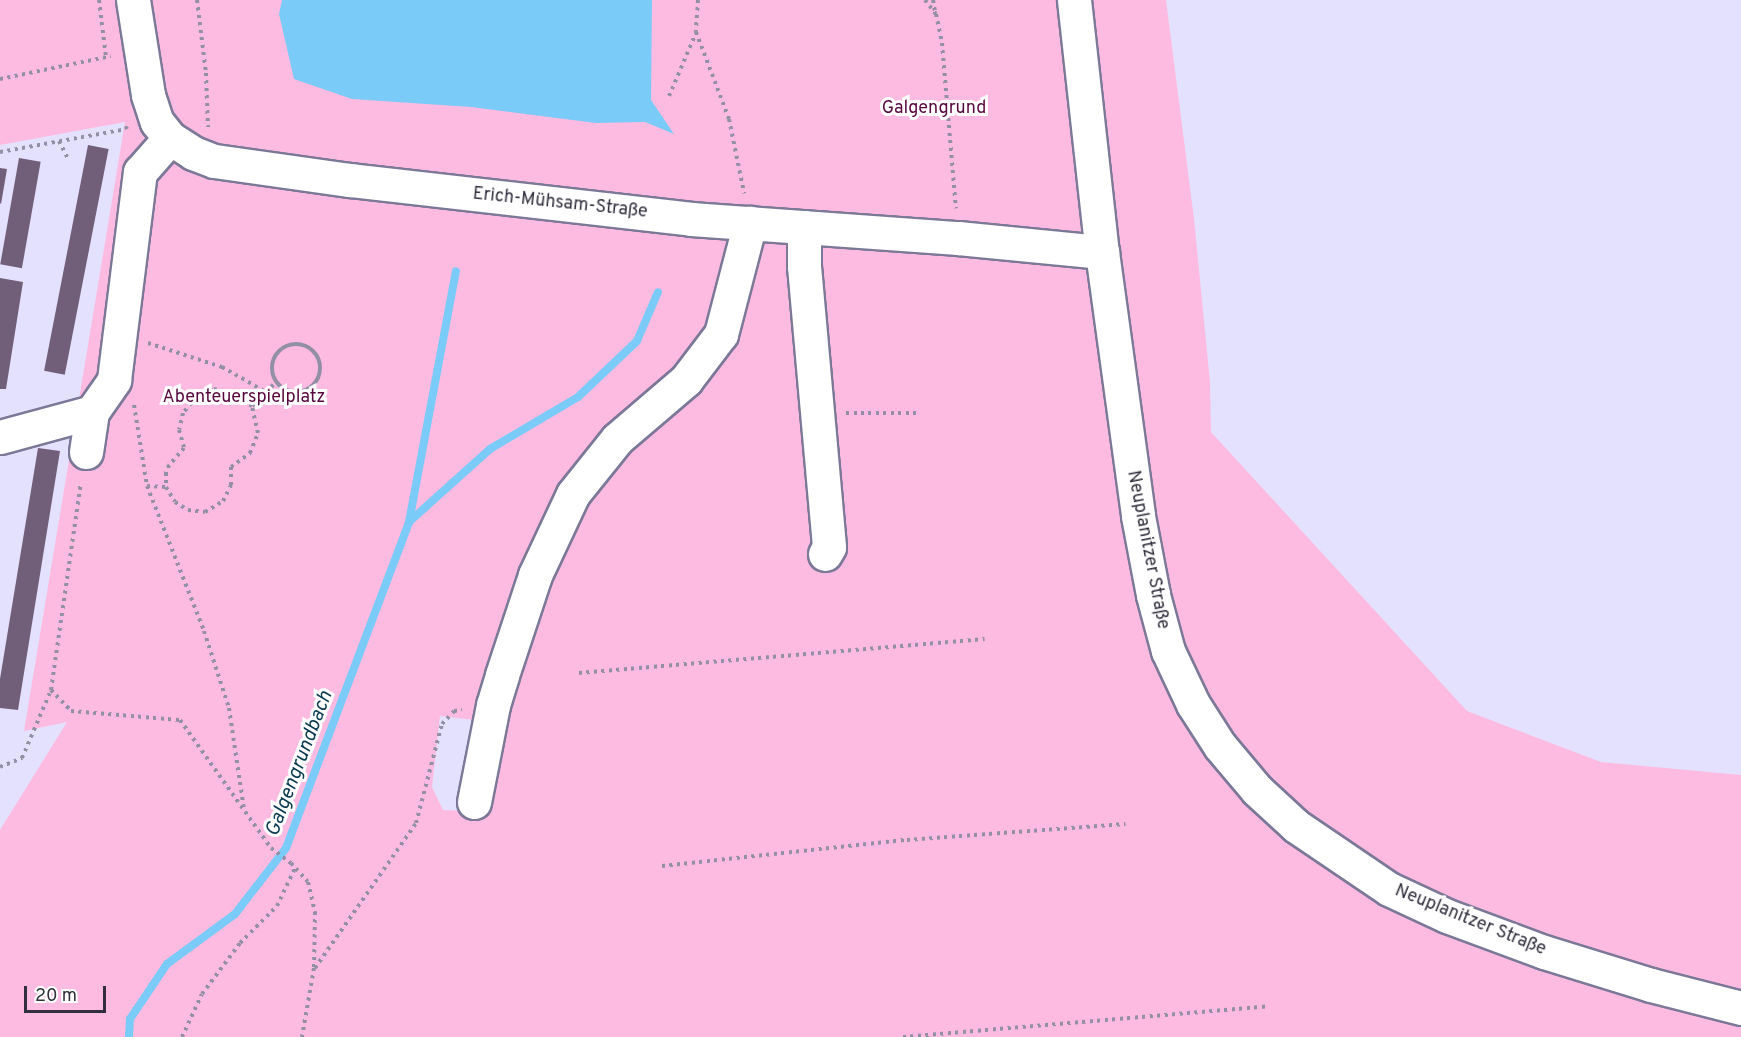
<!DOCTYPE html>
<meta charset="utf-8">
<style>
body{margin:0}
#map{position:relative;width:1741px;height:1037px;overflow:hidden;background:#e4e1fe;font-family:Overpass,sans-serif}
div>[style]{position:absolute}
.green>*{inset:0;background:#febbe1}
.water>*{inset:0;background:#7acbf7}
.stream>*{height:8px;margin:-4px;padding:0 4px;transform-origin:4px;border-radius:4px;background:#7acbf7}
.building>*{inset:0;background:#715e79;transform-origin:0 0}
.path>*{height:4px;margin-top:-2px;transform-origin:0;background:repeating-linear-gradient(90deg,#9390a6 0 3px,transparent 0 7.5px)}
.path>.ring{margin:-2px;padding:0;box-sizing:content-box;background:none;border:4px solid #9390a6;border-radius:50%}
.roads{filter:drop-shadow(2px 0 #7b7898) drop-shadow(-2px 0 #7b7898) drop-shadow(0 2px #7b7898) drop-shadow(0 -2px #7b7898)}
.minor>*{height:33px;margin:-16.5px;padding:0 16.5px;transform-origin:16.5px;border-radius:16.5px;background:#fff}
.major>*{height:33px;margin:-16.5px;padding:0 16.5px;transform-origin:16.5px;border-radius:16.5px;background:#fff}
span{translate:-50% -50%;white-space:nowrap;text-align:center;line-height:1.15;-webkit-text-stroke:6px #fff;paint-order:stroke}
.park-label{font-size:18px;color:#58073f}
.street-label{font-size:18px;color:#312f3d}
.water-label{font-size:20px;color:#0a3a50;font-style:italic}
.scale{position:absolute;left:24px;top:986px;width:82px;height:27px;box-sizing:border-box;border:3px solid #312f3d;border-top:0;padding-left:8px;font-size:18px;line-height:21px;white-space:nowrap;color:#312f3d;-webkit-text-stroke:4px #fff;paint-order:stroke}
</style>
<div id="map">
<div class="green">
<i style="clip-path:polygon(evenodd,0 0,1166px 0,1194px 219px,1210px 382px,1211px 432px,1467px 711px,1601px 762px,1741px 775px,1741px 1037px,0 1037px,0 830px,67px 722px,24px 731px,125px 122px,0 145px,0 0,440px 716px,500px 723px,485px 812px,443px 810px,432px 787px,440px 716px)"></i>
</div>
<div class="water">
<i style="clip-path:polygon(282px 0,652px 0,651px 100px,674px 134px,645px 122px,596px 123px,471px 107px,352px 99px,294px 79px,279px 14px)"></i>
</div>
<div class="stream">
<i style="left:409px;top:522px;width:255px;rotate:-79.4deg"></i>
<i style="left:129px;top:1037px;width:18px;rotate:-87deg"></i>
<i style="left:130px;top:1019px;width:66px;rotate:-56.1deg"></i>
<i style="left:167px;top:964px;width:84px;rotate:-36.3deg"></i>
<i style="left:235px;top:914px;width:83px;rotate:-52.3deg"></i>
<i style="left:286px;top:848px;width:348px;rotate:-69.3deg"></i>
<i style="left:409px;top:522px;width:109px;rotate:-42deg"></i>
<i style="left:490px;top:449px;width:102px;rotate:-30.6deg"></i>
<i style="left:578px;top:397px;width:81px;rotate:-43.5deg"></i>
<i style="left:637px;top:341px;width:53px;rotate:-66.8deg"></i>
</div>
<div class="building">
<i style="left:88px;top:145px;width:21px;height:230px;rotate:11deg"></i>
<i style="left:19px;top:158px;width:22px;height:108px;rotate:10deg"></i>
<i style="clip-path:polygon(0 168px,7px 169px,1px 204px,0 203px)"></i>
<i style="clip-path:polygon(0 278px,23px 282px,6px 389px,0 389px)"></i>
<i style="clip-path:polygon(38px 448px,60px 451px,18px 710px,0 708px,0 679px)"></i>
</div>
<div class="path">
<i style="left:99px;top:0;width:57px;rotate:83deg"></i>
<i style="left:197px;top:0;width:74px;rotate:83deg"></i>
<i style="left:206px;top:73px;width:54px;rotate:87.9deg"></i>
<i style="left:698px;top:0;width:32px;rotate:94deg"></i>
<i style="left:696px;top:32px;width:93px;rotate:69.2deg"></i>
<i style="left:729px;top:119px;width:76px;rotate:78.5deg"></i>
<i style="left:925px;top:0;width:18px;rotate:52deg"></i>
<i style="left:936px;top:14px;width:30px;rotate:78deg"></i>
<i style="left:942px;top:43px;width:166px;rotate:85.2deg"></i>
<i style="left:933px;top:0;width:11px;rotate:80deg"></i>
<i style="left:0;top:79px;width:113px;rotate:-11.7deg"></i>
<i style="left:669px;top:96px;width:69px;rotate:-66.8deg"></i>
<i style="left:59px;top:141px;width:18px;rotate:63deg"></i>
<i style="left:0;top:152px;width:128px;rotate:-10.3deg"></i>
<i style="left:126px;top:129px;width:3px;rotate:-72deg"></i>
<i style="left:148px;top:343px;width:78px;rotate:18deg"></i>
<i style="left:222px;top:367px;width:51px;rotate:29.6deg"></i>
<i style="left:266px;top:392px;width:14px;rotate:-45deg"></i>
<i class="ring" style="left:272px;top:344px;width:44px;height:44px"></i>
<i style="left:134px;top:405px;width:82px;rotate:80.9deg"></i>
<i style="left:147px;top:486px;width:156px;rotate:68.5deg"></i>
<i style="left:204px;top:631px;width:81px;rotate:72deg"></i>
<i style="left:229px;top:708px;width:102px;rotate:81.6deg"></i>
<i style="left:252px;top:406px;width:25px;rotate:-148deg"></i>
<i style="left:231px;top:393px;width:18px;rotate:-167deg"></i>
<i style="left:213px;top:389px;width:19px;rotate:155deg"></i>
<i style="left:196px;top:397px;width:21px;rotate:129deg"></i>
<i style="left:183px;top:413px;width:17px;rotate:103deg"></i>
<i style="left:179px;top:430px;width:19px;rotate:74deg"></i>
<i style="left:184px;top:448px;width:23px;rotate:131deg"></i>
<i style="left:169px;top:465px;width:9px;rotate:111deg"></i>
<i style="left:166px;top:473px;width:14px;rotate:90deg"></i>
<i style="left:166px;top:487px;width:17px;rotate:59deg"></i>
<i style="left:175px;top:502px;width:15px;rotate:32deg"></i>
<i style="left:188px;top:510px;width:17px;rotate:7deg"></i>
<i style="left:205px;top:512px;width:21px;rotate:-31deg"></i>
<i style="left:223px;top:501px;width:18px;rotate:-63deg"></i>
<i style="left:231px;top:485px;width:18px;rotate:-90deg"></i>
<i style="left:231px;top:467px;width:24px;rotate:-36deg"></i>
<i style="left:250px;top:453px;width:22px;rotate:-68deg"></i>
<i style="left:258px;top:433px;width:28px;rotate:-103deg"></i>
<i style="left:252px;top:406px;width:20px;rotate:-45deg"></i>
<i style="left:846px;top:413px;width:71px"></i>
<i style="left:147px;top:486px;width:19px;rotate:3deg"></i>
<i style="left:579px;top:673px;width:407px;rotate:-4.8deg"></i>
<i style="left:51px;top:690px;width:29px;rotate:46deg"></i>
<i style="left:71px;top:711px;width:109px;rotate:4.7deg"></i>
<i style="left:180px;top:720px;width:157px;rotate:54.6deg"></i>
<i style="left:271px;top:848px;width:25px;rotate:37deg"></i>
<i style="left:291px;top:863px;width:25px;rotate:48deg"></i>
<i style="left:308px;top:882px;width:31px;rotate:77deg"></i>
<i style="left:315px;top:912px;width:56px;rotate:91deg"></i>
<i style="left:314px;top:968px;width:70px;rotate:99.9deg"></i>
<i style="left:0;top:767px;width:24px;rotate:-22deg"></i>
<i style="left:22px;top:758px;width:74px;rotate:-66.9deg"></i>
<i style="left:51px;top:690px;width:210px;rotate:-81.8deg"></i>
<i style="left:662px;top:866px;width:246px;rotate:-6.1deg"></i>
<i style="left:907px;top:840px;width:219px;rotate:-4.2deg"></i>
<i style="left:315px;top:968px;width:177px;rotate:-55.1deg"></i>
<i style="left:416px;top:823px;width:102px;rotate:-75.3deg"></i>
<i style="left:442px;top:724px;width:18px;rotate:-47deg"></i>
<i style="left:454px;top:711px;width:8px;rotate:-7deg"></i>
<i style="left:182px;top:1037px;width:47px;rotate:-65.1deg"></i>
<i style="left:202px;top:994px;width:64px;rotate:-53.3deg"></i>
<i style="left:240px;top:943px;width:52px;rotate:-45deg"></i>
<i style="left:277px;top:906px;width:42px;rotate:-64.7deg"></i>
<i style="left:903px;top:1037px;width:367px;rotate:-4.8deg"></i>
</div>
<div class="roads">
<div class="minor">
<i style="left:133px;top:0;width:96px;rotate:81deg"></i>
<i style="left:148px;top:95px;width:28px;rotate:72deg"></i>
<i style="left:157px;top:122px;width:21px;rotate:51deg"></i>
<i style="left:170px;top:138px;width:27px;rotate:33deg"></i>
<i style="left:193px;top:153px;width:22px;rotate:21deg"></i>
<i style="left:214px;top:161px;width:137px;rotate:8deg"></i>
<i style="left:350px;top:180px;width:343px;rotate:6.5deg"></i>
<i style="left:691px;top:219px;width:268px;rotate:4.1deg"></i>
<i style="left:958px;top:238px;width:145px;rotate:5.6deg"></i>
<i style="left:804px;top:227px;width:39px;rotate:90deg"></i>
<i style="left:804px;top:266px;width:282px;rotate:84.9deg"></i>
<i style="left:829px;top:547px;width:8px;rotate:120deg"></i>
<i style="left:0;top:437px;width:95px;rotate:-15.2deg"></i>
<i style="left:86px;top:452px;width:40px;rotate:-81.5deg"></i>
<i style="left:92px;top:412px;width:39px;rotate:-55deg"></i>
<i style="left:114px;top:380px;width:210px;rotate:-82.9deg"></i>
<i style="left:140px;top:172px;width:45px;rotate:-48.6deg"></i>
<i style="left:474px;top:802px;width:99px;rotate:-78.9deg"></i>
<i style="left:493px;top:705px;width:31px;rotate:-73deg"></i>
<i style="left:502px;top:675px;width:105px;rotate:-71.7deg"></i>
<i style="left:535px;top:575px;width:89px;rotate:-64.9deg"></i>
<i style="left:573px;top:494px;width:70px;rotate:-51.3deg"></i>
<i style="left:617px;top:439px;width:91px;rotate:-40.5deg"></i>
<i style="left:686px;top:380px;width:58px;rotate:-52.7deg"></i>
<i style="left:721px;top:334px;width:115px;rotate:-75.4deg"></i>
</div>
<div class="major">
<i style="left:1074px;top:0;width:254px;rotate:83.7deg"></i>
<i style="left:1102px;top:252px;width:266px;rotate:82.2deg"></i>
<i style="left:1138px;top:516px;width:80px;rotate:79.2deg"></i>
<i style="left:1153px;top:595px;width:58px;rotate:75deg"></i>
<i style="left:1168px;top:651px;width:59px;rotate:64.7deg"></i>
<i style="left:1193px;top:704px;width:50px;rotate:57.3deg"></i>
<i style="left:1220px;top:746px;width:57px;rotate:49.9deg"></i>
<i style="left:1257px;top:790px;width:53px;rotate:42.7deg"></i>
<i style="left:1296px;top:826px;width:112px;rotate:34.1deg"></i>
<i style="left:1389px;top:889px;width:64px;rotate:25deg"></i>
<i style="left:1447px;top:916px;width:103px;rotate:20.4deg"></i>
<i style="left:1544px;top:952px;width:112px;rotate:17.1deg"></i>
<i style="left:1651px;top:985px;width:93px;rotate:14.3deg"></i>
</div>
</div>
<div class="park-label">
<span style="left:934px;top:109px">Galgengrund</span>
<span style="left:244px;top:398px">Abenteuerspielplatz</span>
</div>
<div class="street-label">
<span style="left:560px;top:204px;rotate:6deg">Erich-Mühsam-Straße</span>
<span style="left:1147px;top:550px;rotate:79deg">Neuplanitzer Straße</span>
<span style="left:1470px;top:921px;rotate:22deg">Neuplanitzer Straße</span>
</div>
<div class="water-label">
<span style="left:300px;top:764px;rotate:-69deg">Galgengrundbach</span>
</div>
<div class="scale">20 m</div>
</div>
